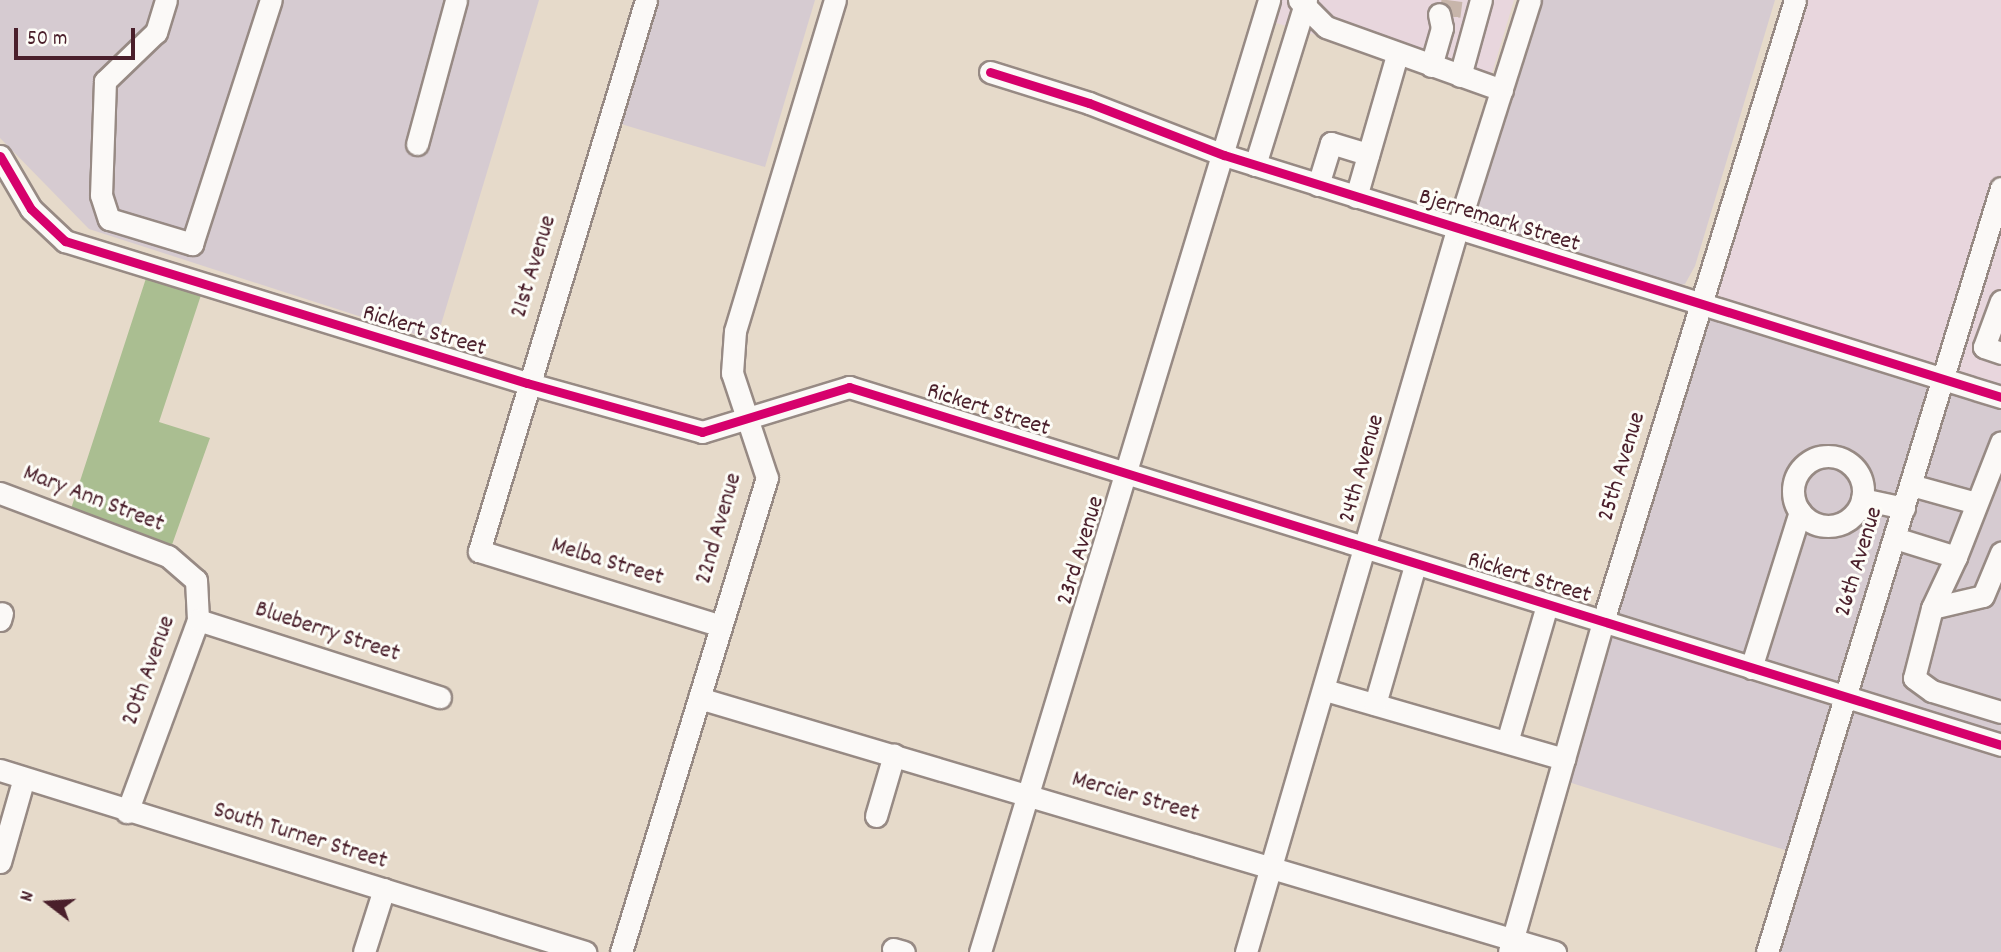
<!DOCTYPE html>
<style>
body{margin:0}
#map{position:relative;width:2001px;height:952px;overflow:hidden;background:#e6daca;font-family:Dekko,sans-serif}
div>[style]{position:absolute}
.built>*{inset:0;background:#e8d6dd}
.industrial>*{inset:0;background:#d6cbd1}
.forest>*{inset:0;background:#aabe91}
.minor-tunnel>*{height:21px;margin-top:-10.5px;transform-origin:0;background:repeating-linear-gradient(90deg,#c7b5aa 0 21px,transparent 0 31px)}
.roads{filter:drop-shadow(2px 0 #978a84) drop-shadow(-2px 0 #978a84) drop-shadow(0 2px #978a84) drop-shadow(0 -2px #978a84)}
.minor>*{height:21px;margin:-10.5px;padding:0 10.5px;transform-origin:10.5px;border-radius:10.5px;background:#fbf9f7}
.minor>.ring{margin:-10.5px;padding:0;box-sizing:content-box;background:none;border:21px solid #fbf9f7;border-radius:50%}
.cycleway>*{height:9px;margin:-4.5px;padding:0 4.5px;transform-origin:4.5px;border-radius:4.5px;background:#d6006c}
span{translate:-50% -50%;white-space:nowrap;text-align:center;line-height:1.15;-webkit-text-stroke:6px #fdfcf7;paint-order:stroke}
.street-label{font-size:24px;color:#4a1f2b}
.north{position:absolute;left:14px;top:868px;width:70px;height:70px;-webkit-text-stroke:5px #fdfcf7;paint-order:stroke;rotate:287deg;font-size:19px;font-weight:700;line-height:28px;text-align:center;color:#4a1f2b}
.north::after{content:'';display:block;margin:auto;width:24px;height:32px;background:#4a1f2b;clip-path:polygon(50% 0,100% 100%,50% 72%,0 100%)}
.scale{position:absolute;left:14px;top:28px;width:121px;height:32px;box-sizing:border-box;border:4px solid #4a1f2b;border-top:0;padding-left:9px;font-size:21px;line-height:24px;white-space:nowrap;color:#4a1f2b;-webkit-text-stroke:5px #fdfcf7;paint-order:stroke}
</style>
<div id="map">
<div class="built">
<i style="clip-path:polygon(1282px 0,1514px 0,1488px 87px,1276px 23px)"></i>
<i style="clip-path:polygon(1800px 0,2001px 0,2001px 386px,1724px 300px,1714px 291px)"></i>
</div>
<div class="industrial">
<i style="clip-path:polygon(0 0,539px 0,436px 341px,89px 229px,0 138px)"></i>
<i style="clip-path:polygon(657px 0,815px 0,765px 167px,621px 124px)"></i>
<i style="clip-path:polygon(1535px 0,1775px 0,1695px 266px,1685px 284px,1675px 286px,1475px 224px,1470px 218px)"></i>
<i style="clip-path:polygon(1705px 320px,1714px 320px,2001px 408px,2001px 952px,1771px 952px,1801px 855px,1562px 780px)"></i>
</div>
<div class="forest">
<i style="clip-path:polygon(149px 269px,204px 286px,159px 422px,210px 438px,168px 556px,68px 518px)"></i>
</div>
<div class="minor-tunnel">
<i style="left:1450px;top:16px;width:16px;rotate:-83deg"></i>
</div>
<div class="roads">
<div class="minor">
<i style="left:166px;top:0;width:34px;rotate:107deg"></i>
<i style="left:156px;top:32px;width:71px;rotate:136.1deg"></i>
<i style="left:105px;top:81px;width:114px;rotate:92deg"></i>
<i style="left:101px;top:195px;width:25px;rotate:72deg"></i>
<i style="left:109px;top:219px;width:87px;rotate:16.8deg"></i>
<i style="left:192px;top:244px;width:256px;rotate:-72.1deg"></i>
<i style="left:646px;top:0;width:576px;rotate:106.86deg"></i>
<i style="left:479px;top:551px;width:250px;rotate:17.2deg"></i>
<i style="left:1299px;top:0;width:38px;rotate:45deg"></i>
<i style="left:1326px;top:27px;width:187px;rotate:19.7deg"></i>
<i style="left:1431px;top:66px;width:40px;rotate:-74deg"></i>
<i style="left:1442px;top:28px;width:14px;rotate:-102deg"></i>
<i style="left:990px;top:72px;width:104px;rotate:17.4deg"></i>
<i style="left:1089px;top:103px;width:145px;rotate:21.1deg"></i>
<i style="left:1224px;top:155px;width:814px;rotate:17.3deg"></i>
<i style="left:1460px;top:76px;width:79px;rotate:-74.6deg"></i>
<i style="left:417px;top:144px;width:149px;rotate:-74.8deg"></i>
<i style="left:0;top:156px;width:61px;rotate:59.7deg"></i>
<i style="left:31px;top:209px;width:47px;rotate:43.3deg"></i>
<i style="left:65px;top:241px;width:483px;rotate:17.1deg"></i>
<i style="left:527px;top:383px;width:182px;rotate:15.6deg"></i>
<i style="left:702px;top:432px;width:154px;rotate:-17deg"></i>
<i style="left:849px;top:387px;width:1206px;rotate:17.26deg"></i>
<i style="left:1255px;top:165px;width:173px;rotate:-72.8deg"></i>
<i style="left:1318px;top:185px;width:44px;rotate:-72.8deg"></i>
<i style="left:1331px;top:143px;width:39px;rotate:17deg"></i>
<i style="left:1356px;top:197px;width:148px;rotate:-73.9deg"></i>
<i style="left:2001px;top:301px;width:49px;rotate:110.3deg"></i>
<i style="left:1984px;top:347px;width:18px;rotate:19deg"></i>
<i class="ring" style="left:1793px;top:456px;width:49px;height:49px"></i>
<i style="left:1911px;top:485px;width:67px;rotate:15.5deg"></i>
<i style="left:0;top:493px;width:179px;rotate:20.6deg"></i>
<i style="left:168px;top:556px;width:37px;rotate:41deg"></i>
<i style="left:196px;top:580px;width:40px;rotate:87.1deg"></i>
<i style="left:198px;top:620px;width:205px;rotate:110.3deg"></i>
<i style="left:1862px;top:499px;width:43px;rotate:12.1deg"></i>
<i style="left:1895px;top:538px;width:64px;rotate:17.3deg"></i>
<i style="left:1956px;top:557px;width:56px;rotate:115.2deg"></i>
<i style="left:1932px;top:608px;width:72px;rotate:104.4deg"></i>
<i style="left:1914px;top:678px;width:22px;rotate:36deg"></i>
<i style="left:1932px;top:691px;width:72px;rotate:16.9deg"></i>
<i style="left:1956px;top:557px;width:123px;rotate:-68.6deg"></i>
<i style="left:1932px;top:608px;width:52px;rotate:-13.2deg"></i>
<i style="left:1983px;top:596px;width:47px;rotate:-67.3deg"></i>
<i style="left:0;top:620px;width:7px;rotate:-74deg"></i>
<i style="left:198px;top:620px;width:254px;rotate:17.7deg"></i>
<i style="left:1751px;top:668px;width:164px;rotate:-72.6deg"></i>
<i style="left:1325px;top:690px;width:249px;rotate:16.1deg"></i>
<i style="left:699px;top:698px;width:893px;rotate:16.53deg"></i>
<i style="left:1375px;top:704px;width:145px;rotate:-73.9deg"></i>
<i style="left:1507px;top:742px;width:143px;rotate:-73.7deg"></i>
<i style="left:0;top:770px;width:613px;rotate:17.28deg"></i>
<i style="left:876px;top:816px;width:64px;rotate:-73.6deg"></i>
<i style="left:0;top:862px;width:87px;rotate:-74.1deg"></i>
<i style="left:893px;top:949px;width:11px;rotate:15deg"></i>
<i style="left:364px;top:952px;width:66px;rotate:-72.4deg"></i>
<i style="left:621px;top:952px;width:496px;rotate:-72.9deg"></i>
<i style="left:767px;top:478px;width:111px;rotate:-108.4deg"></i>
<i style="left:732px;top:373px;width:42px;rotate:-85.9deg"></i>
<i style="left:735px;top:331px;width:346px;rotate:-73.2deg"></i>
<i style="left:980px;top:952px;width:995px;rotate:-73.11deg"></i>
<i style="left:1246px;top:952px;width:752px;rotate:-73.71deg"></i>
<i style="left:1457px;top:230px;width:241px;rotate:-72.4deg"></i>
<i style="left:1509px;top:952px;width:344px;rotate:-74.1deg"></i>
<i style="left:1603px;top:621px;width:650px;rotate:-72.82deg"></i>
<i style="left:1767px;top:952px;width:799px;rotate:-72.97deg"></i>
</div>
</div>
<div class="cycleway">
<i style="left:990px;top:72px;width:104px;rotate:17.4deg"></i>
<i style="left:1089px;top:103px;width:145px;rotate:21.1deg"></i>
<i style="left:1224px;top:155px;width:814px;rotate:17.3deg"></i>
<i style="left:0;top:156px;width:61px;rotate:59.7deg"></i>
<i style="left:31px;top:209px;width:47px;rotate:43.3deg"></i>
<i style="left:65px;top:241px;width:483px;rotate:17.1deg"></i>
<i style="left:527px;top:383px;width:182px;rotate:15.6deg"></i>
<i style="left:702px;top:432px;width:154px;rotate:-17deg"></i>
<i style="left:849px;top:387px;width:1206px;rotate:17.26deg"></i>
</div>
<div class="street-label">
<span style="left:1499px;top:222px;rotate:17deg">Bjerremark Street</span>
<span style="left:535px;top:267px;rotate:-73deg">21st Avenue</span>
<span style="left:424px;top:332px;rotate:17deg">Rickert Street</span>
<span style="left:988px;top:411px;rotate:18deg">Rickert Street</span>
<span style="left:1623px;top:467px;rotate:-73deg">25th Avenue</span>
<span style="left:1363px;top:469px;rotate:-74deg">24th Avenue</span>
<span style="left:93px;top:500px;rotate:21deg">Mary Ann Street</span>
<span style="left:720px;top:529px;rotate:-74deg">22nd Avenue</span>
<span style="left:1082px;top:551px;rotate:-73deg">23rd Avenue</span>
<span style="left:1860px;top:562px;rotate:-73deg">26th Avenue</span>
<span style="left:607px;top:563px;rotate:17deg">Melba Street</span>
<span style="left:1529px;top:579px;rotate:17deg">Rickert Street</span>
<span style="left:327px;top:633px;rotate:18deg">Blueberry Street</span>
<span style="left:150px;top:671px;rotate:-70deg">20th Avenue</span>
<span style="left:1135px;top:798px;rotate:16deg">Mercier Street</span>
<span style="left:300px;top:837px;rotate:17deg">South Turner Street</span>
</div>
<div class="north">N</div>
<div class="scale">50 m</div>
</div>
